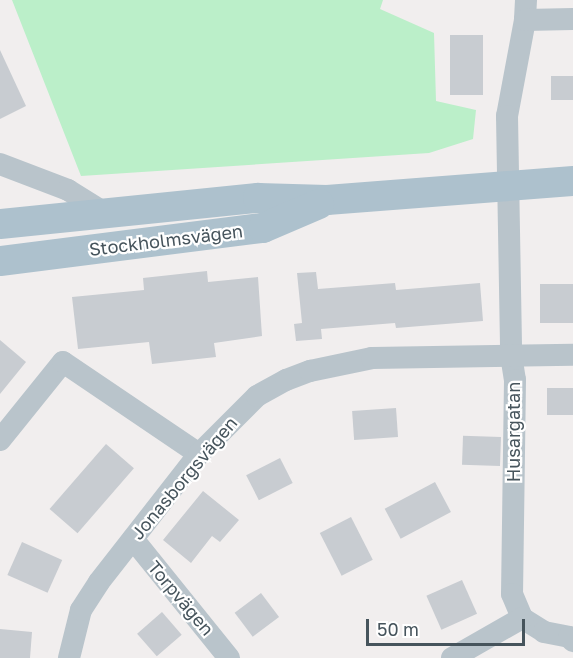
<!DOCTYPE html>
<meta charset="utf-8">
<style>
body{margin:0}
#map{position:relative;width:573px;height:658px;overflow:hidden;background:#f1eeee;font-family:"Golos Text",sans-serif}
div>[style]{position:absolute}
.green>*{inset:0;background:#bbefc9}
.building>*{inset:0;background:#c8ccd1;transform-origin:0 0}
.minor>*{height:22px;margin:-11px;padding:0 11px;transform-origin:11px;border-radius:11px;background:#b9c4cb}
.major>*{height:30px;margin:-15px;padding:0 15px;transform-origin:15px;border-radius:15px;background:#adc1cd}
span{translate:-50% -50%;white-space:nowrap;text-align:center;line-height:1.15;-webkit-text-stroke:4.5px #fff;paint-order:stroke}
.street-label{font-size:18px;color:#46545c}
.scale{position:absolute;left:366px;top:619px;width:159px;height:27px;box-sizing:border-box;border:3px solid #46545c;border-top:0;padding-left:8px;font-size:18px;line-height:21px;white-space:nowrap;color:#46545c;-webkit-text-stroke:4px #fff;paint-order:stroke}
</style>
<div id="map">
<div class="green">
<i style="clip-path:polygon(12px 0,383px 0,380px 9px,434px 33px,436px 101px,476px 110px,473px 139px,429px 153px,81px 176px)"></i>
</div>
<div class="building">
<i style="left:450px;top:35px;width:33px;height:60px"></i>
<i style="clip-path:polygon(0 50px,26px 106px,0 119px)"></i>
<i style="left:573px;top:76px;width:24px;height:22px;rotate:90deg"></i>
<i style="clip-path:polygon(207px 271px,208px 282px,258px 277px,262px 336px,214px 343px,216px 357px,152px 364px,149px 342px,78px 349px,72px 297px,144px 290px,143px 278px)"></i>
<i style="clip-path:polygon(316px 272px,318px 289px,395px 283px,396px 290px,480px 283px,483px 321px,396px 328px,395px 323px,321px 329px,322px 339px,296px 341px,294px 324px,302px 323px,297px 273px)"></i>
<i style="left:573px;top:284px;width:39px;height:33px;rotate:90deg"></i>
<i style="clip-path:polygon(0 340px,26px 362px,0 394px)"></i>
<i style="left:547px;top:388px;width:26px;height:27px"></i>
<i style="left:396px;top:408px;width:29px;height:44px;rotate:86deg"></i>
<i style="left:501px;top:437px;width:29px;height:38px;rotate:92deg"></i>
<i style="left:106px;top:444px;width:37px;height:86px;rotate:41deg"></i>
<i style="left:280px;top:458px;width:28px;height:38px;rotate:63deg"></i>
<i style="left:435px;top:482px;width:34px;height:57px;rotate:62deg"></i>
<i style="clip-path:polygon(203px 491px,239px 520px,220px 542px,212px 536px,191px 563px,163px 540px)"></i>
<i style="left:351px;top:517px;width:48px;height:35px;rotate:63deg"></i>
<i style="left:22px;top:542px;width:44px;height:36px;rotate:24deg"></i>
<i style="left:462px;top:580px;width:37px;height:39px;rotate:66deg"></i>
<i style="left:261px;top:593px;width:30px;height:33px;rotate:53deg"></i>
<i style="left:162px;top:612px;width:30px;height:33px;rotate:49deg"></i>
<i style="clip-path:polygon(0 629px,32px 632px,30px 658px,0 658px)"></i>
</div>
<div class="minor">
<i style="left:526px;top:0;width:20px;rotate:93deg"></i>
<i style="left:525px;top:20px;width:98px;rotate:100.6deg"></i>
<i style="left:507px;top:116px;width:239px;rotate:89deg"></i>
<i style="left:511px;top:355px;width:25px;rotate:81deg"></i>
<i style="left:515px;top:380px;width:214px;rotate:90.8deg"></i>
<i style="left:512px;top:594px;width:26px;rotate:67deg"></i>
<i style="left:522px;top:618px;width:26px;rotate:32deg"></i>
<i style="left:544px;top:632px;width:25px;rotate:11deg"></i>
<i style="left:569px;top:637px;width:6px;rotate:45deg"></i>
<i style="left:525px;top:20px;width:48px;rotate:-1.2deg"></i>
<i style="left:0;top:164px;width:73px;rotate:20.9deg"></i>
<i style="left:68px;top:190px;width:44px;rotate:31.9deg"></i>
<i style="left:0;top:440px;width:100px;rotate:-51.1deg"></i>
<i style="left:63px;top:362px;width:164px;rotate:34.1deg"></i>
<i style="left:133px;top:539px;width:153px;rotate:51.1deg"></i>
<i style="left:69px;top:658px;width:49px;rotate:-76deg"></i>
<i style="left:81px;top:610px;width:33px;rotate:-57deg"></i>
<i style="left:99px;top:582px;width:162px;rotate:-52deg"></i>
<i style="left:199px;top:454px;width:82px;rotate:-45deg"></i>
<i style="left:257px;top:396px;width:33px;rotate:-29deg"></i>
<i style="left:286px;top:380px;width:26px;rotate:-21deg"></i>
<i style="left:310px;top:371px;width:63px;rotate:-11.8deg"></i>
<i style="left:372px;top:358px;width:201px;rotate:-0.9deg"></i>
<i style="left:452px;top:658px;width:81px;rotate:-29.7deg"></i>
</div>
<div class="major">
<i style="left:0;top:224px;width:259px;rotate:-5.8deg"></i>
<i style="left:258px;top:198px;width:69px;rotate:1.7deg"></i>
<i style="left:327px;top:200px;width:247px;rotate:-4.4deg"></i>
<i style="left:0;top:261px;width:265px;rotate:-7.2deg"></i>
<i style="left:263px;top:228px;width:61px;rotate:-23.2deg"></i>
</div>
<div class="street-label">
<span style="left:166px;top:240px;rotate:-7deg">Stockholmsvägen</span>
<span style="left:513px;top:432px;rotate:-90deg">Husargatan</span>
<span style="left:184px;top:478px;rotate:-50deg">Jonasborgsvägen</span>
<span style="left:181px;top:598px;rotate:50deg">Torpvägen</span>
</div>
<div class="scale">50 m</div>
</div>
